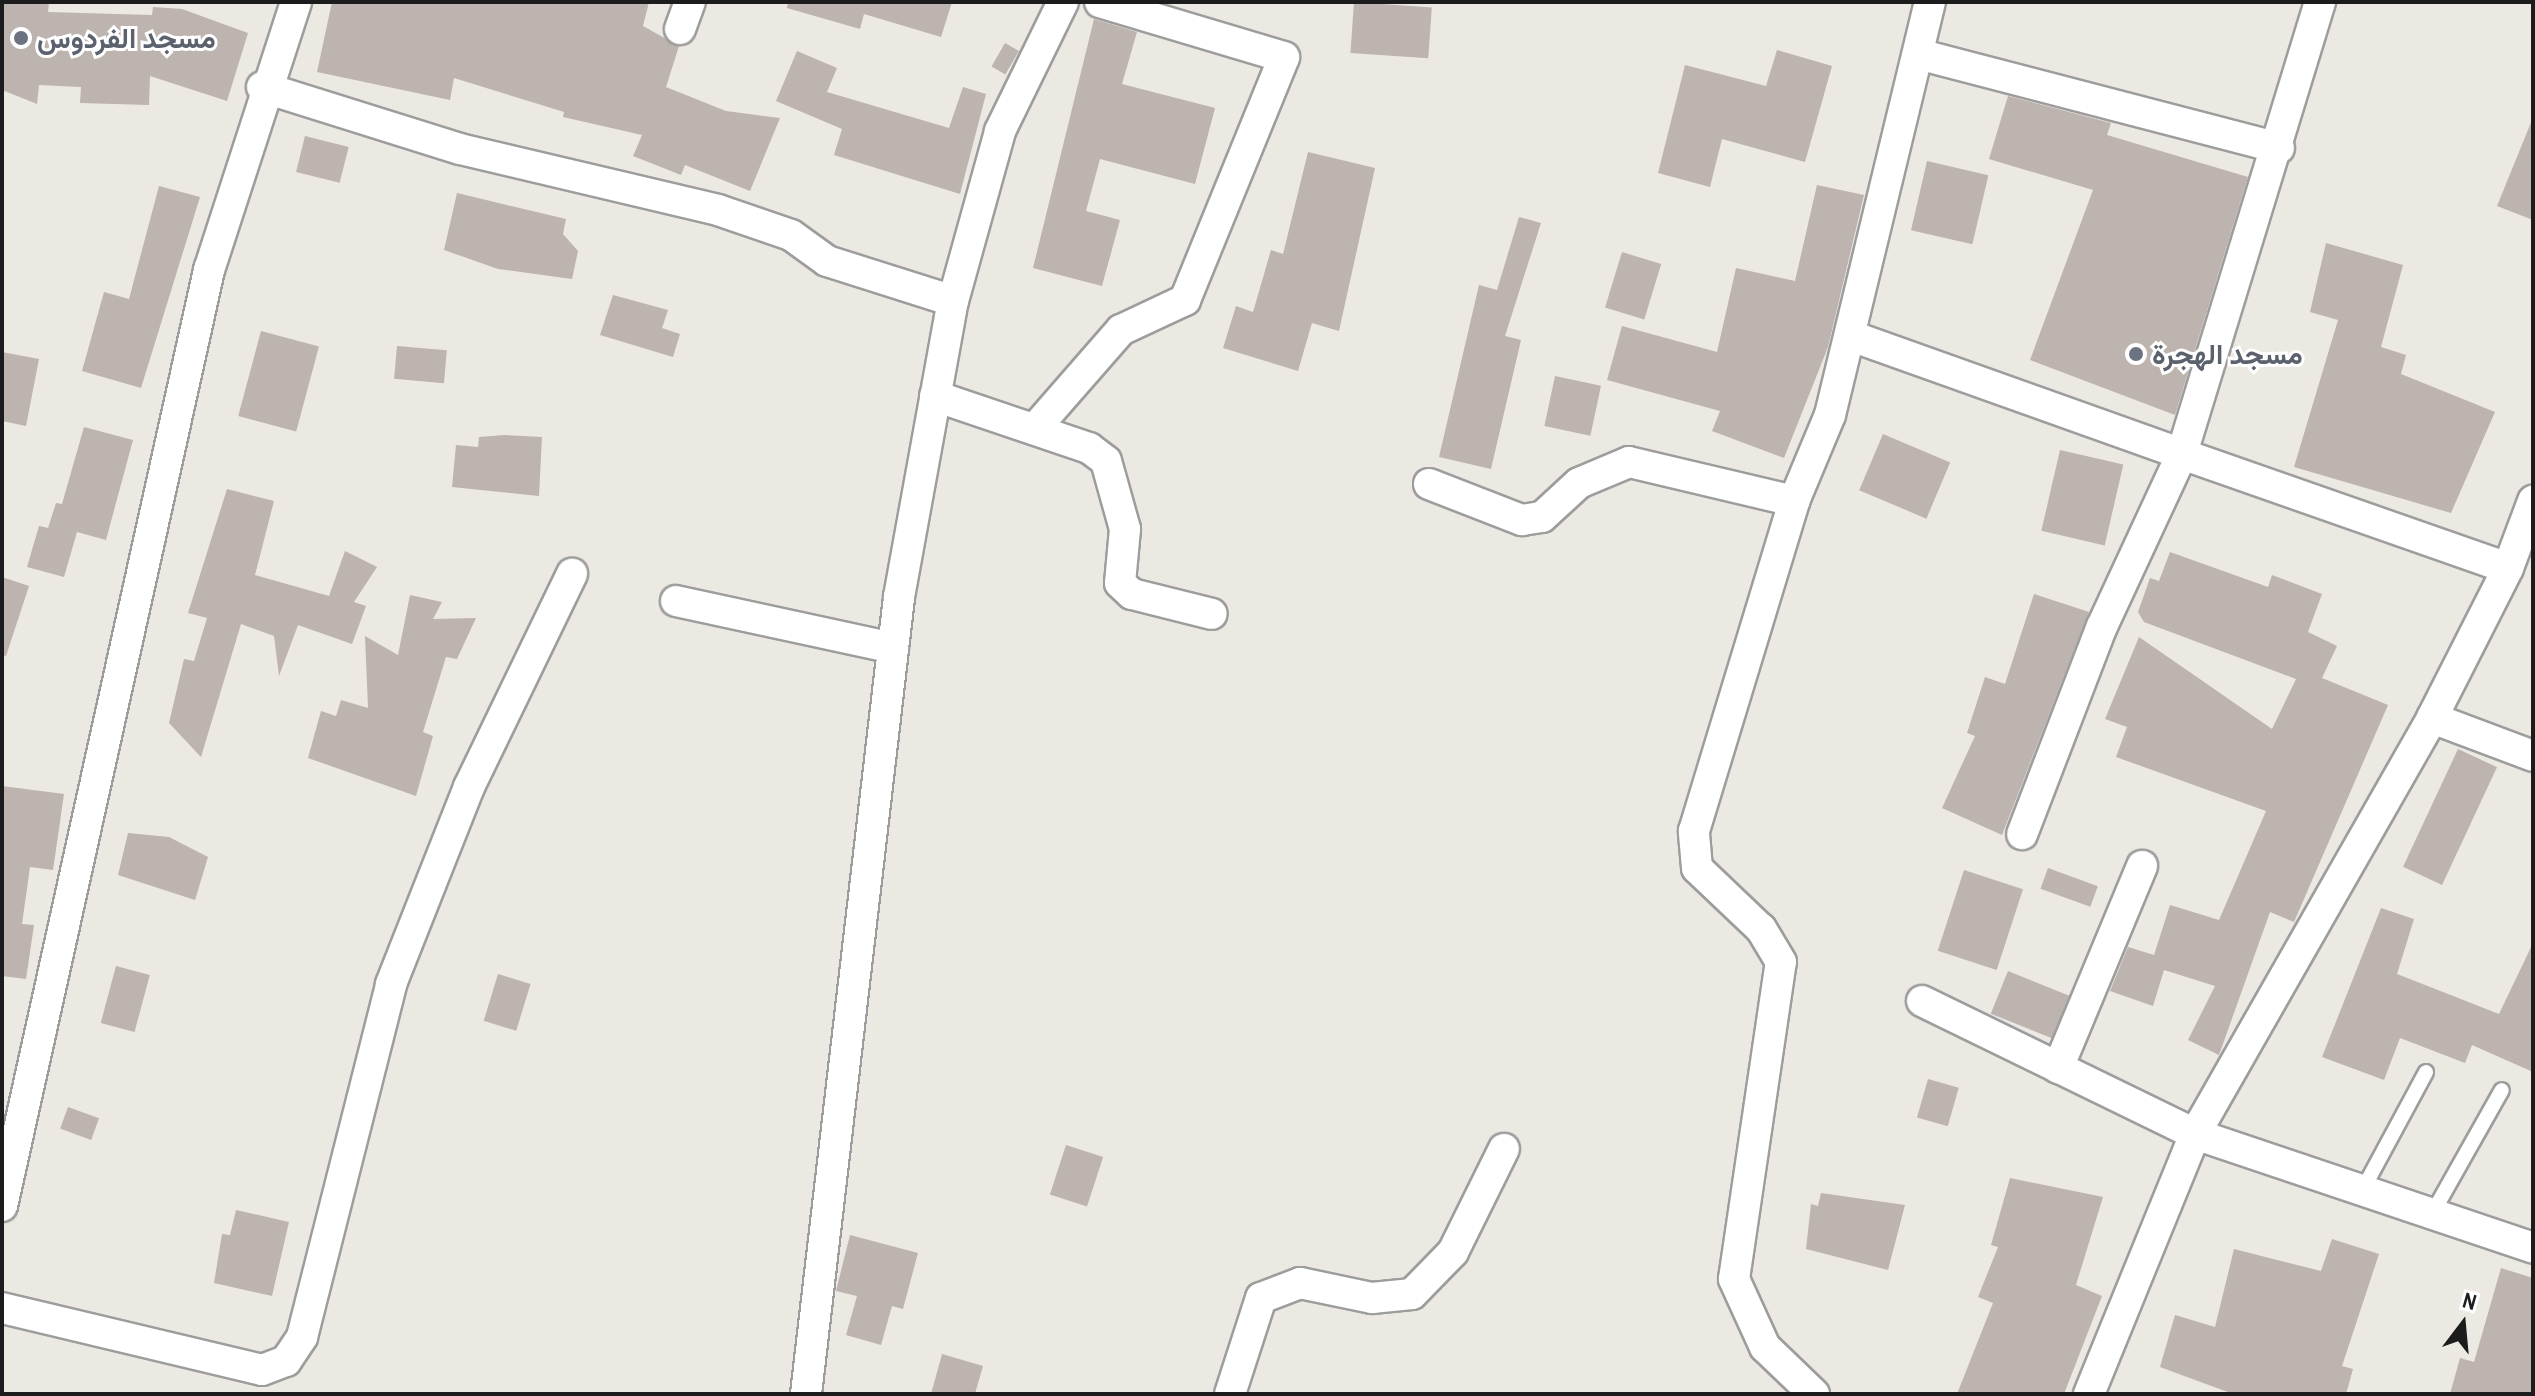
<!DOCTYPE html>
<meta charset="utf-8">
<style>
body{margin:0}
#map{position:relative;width:2535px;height:1396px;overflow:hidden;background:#ece8e2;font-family:"Archivo Narrow",Vazirmatn,sans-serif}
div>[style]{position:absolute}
.building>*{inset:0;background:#bdb3af;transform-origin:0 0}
.roads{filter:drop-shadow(2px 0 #9d9d9d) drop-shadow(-2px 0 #9d9d9d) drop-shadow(0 2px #9d9d9d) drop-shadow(0 -2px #9d9d9d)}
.service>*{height:14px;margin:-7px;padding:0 7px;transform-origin:7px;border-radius:7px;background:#fff}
.minor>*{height:30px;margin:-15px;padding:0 15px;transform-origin:15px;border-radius:15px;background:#fff}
.dots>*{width:22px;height:22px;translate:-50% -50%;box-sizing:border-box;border:4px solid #fff;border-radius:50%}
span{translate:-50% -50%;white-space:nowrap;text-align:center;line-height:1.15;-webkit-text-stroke:6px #fff;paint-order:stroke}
.worship-label{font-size:28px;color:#5b616d;font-weight:700}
.left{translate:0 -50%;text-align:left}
.frame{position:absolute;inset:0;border:4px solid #1c1c1c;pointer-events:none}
.north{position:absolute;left:2423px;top:1284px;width:80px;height:80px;-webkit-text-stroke:6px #fff;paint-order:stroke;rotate:16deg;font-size:22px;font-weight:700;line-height:32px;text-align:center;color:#1c1c1c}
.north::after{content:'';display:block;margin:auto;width:28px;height:36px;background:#1c1c1c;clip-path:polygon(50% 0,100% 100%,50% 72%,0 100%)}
</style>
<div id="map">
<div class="building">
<i style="clip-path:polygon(2px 2px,49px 2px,48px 12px,152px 15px,153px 7px,182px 9px,248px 33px,227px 101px,150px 76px,149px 105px,80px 103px,81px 87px,39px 85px,37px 104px,2px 90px)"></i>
<i style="clip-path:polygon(332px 2px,649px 2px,643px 26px,679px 46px,666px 87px,726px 111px,780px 118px,750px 191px,685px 165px,681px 175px,633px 156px,642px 135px,563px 117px,564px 112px,454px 78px,450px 100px,317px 72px)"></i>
<i style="clip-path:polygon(788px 2px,952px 2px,941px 37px,864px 14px,860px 29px,787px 8px)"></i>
<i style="left:1354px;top:2px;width:78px;height:51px;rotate:4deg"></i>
<i style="clip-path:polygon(1094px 19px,1137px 32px,1122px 84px,1215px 108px,1195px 184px,1100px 159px,1086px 211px,1120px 220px,1102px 286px,1033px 268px)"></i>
<i style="left:1005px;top:43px;width:16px;height:27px;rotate:30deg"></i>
<i style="clip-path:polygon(1777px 50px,1832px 66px,1805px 162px,1722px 139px,1710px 187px,1658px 173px,1685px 65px,1766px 86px)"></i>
<i style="clip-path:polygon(797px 51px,837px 68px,827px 92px,949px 128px,963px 87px,986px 94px,960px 194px,834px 155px,842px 129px,776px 101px)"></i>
<i style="clip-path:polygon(2008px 96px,2111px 123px,2107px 135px,2248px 177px,2175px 415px,2030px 360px,2093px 190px,1989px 159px)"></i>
<i style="clip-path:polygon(2532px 120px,2533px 120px,2533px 220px,2497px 206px)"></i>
<i style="left:305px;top:136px;width:45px;height:37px;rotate:14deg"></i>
<i style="clip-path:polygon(1308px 152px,1375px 168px,1339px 331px,1312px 323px,1298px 371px,1223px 348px,1236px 306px,1253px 312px,1271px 250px,1283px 254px)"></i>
<i style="left:1927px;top:161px;width:63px;height:71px;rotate:13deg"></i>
<i style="clip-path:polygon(1817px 185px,1864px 195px,1828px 347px,1784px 458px,1712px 431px,1720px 411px,1607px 380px,1622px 326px,1717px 352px,1736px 268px,1795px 281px)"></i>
<i style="clip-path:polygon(159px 186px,200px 197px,141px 388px,82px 371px,104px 292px,129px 299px)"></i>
<i style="clip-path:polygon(457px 193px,566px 219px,563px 234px,578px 251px,572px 279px,498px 269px,444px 250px)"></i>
<i style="clip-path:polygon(1519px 217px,1541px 223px,1505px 336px,1521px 340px,1491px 469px,1439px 457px,1479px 285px,1497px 290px)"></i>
<i style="clip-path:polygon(2326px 243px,2403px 265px,2381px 347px,2406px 355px,2401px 374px,2495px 412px,2451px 513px,2294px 467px,2338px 320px,2310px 312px)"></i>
<i style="left:1622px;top:252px;width:41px;height:58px;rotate:17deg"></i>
<i style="clip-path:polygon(613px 295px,668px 310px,662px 328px,680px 334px,673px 357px,600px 335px)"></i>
<i style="left:261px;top:331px;width:60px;height:88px;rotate:15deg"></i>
<i style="left:397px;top:346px;width:50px;height:33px;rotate:5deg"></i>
<i style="clip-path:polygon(2px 352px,39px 359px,26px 426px,2px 421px)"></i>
<i style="left:1555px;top:376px;width:47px;height:51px;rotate:12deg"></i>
<i style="clip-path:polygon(84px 427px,133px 440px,106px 540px,77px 532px,64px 577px,27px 567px,39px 526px,48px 528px,56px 503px,62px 504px)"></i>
<i style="left:1883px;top:434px;width:73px;height:61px;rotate:23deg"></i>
<i style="clip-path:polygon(505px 435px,542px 437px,539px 496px,452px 487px,456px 445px,478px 447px,479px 437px)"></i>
<i style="left:2060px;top:450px;width:65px;height:83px;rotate:13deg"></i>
<i style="clip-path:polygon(227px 489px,274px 501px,255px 575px,329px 596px,345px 551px,377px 567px,354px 602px,366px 606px,352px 644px,298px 625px,279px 676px,274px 636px,241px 624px,201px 757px,169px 723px,184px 659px,194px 661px,207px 618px,188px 613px)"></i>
<i style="clip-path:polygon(2170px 552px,2268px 587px,2272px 575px,2322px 594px,2308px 632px,2337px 646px,2322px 678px,2388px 705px,2294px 922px,2270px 912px,2219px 1055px,2188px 1040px,2215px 986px,2164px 970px,2153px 1006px,2110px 991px,2128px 947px,2154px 955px,2170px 905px,2219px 920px,2266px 811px,2116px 757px,2127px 727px,2105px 719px,2139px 637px,2272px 729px,2296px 679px,2144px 622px,2138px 612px,2150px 578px,2159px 581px)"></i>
<i style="clip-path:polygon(2px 577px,29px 586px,6px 656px,2px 655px)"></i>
<i style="clip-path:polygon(2034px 594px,2089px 612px,2002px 835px,1942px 808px,1975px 736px,1967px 733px,1985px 677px,2005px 684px)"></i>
<i style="clip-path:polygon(410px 595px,442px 602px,433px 619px,476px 618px,457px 659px,446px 657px,423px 732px,433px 736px,416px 796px,308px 758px,321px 711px,336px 716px,341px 700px,368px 708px,365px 636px,398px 655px)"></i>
<i style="left:2458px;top:749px;width:43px;height:130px;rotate:25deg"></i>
<i style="clip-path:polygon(2px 786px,64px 794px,53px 870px,30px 867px,22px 924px,34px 925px,26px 979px,2px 976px)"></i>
<i style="clip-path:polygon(128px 833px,169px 837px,208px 857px,195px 900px,118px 875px)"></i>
<i style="left:2048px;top:868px;width:53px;height:22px;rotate:20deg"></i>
<i style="left:1964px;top:870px;width:62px;height:85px;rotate:18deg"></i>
<i style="clip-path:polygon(2381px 908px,2414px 919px,2397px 974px,2499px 1014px,2533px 943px,2533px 1072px,2472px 1045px,2465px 1063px,2400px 1038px,2384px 1080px,2322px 1057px)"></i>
<i style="left:116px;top:966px;width:35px;height:59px;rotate:15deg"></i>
<i style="left:2008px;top:971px;width:66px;height:46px;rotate:22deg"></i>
<i style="left:498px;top:974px;width:34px;height:49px;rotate:17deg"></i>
<i style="left:1928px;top:1079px;width:32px;height:40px;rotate:16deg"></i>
<i style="left:68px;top:1107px;width:33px;height:23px;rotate:20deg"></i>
<i style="left:1066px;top:1145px;width:39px;height:52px;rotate:18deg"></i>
<i style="clip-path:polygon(2010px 1178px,2103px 1197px,2076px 1285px,2102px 1296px,2064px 1394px,1957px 1394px,1993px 1303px,1978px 1297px,1998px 1247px,1991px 1245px)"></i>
<i style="clip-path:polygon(1821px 1193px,1905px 1205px,1888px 1270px,1806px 1249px,1811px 1204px,1818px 1206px)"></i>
<i style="clip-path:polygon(236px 1210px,289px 1222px,272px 1296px,214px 1283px,222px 1234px,230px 1235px)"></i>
<i style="clip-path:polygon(850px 1235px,918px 1253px,903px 1309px,892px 1306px,881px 1345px,846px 1335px,857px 1296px,836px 1291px)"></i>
<i style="clip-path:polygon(2332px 1239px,2379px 1254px,2342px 1366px,2353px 1369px,2346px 1394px,2233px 1394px,2160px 1367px,2175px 1315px,2215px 1327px,2234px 1249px,2321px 1271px)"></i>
<i style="clip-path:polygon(2501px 1268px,2533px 1278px,2533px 1394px,2450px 1394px,2460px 1358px,2474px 1362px)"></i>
<i style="clip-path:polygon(942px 1354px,983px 1366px,975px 1394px,931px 1394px)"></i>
</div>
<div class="roads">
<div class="service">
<i style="left:2362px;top:1191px;width:135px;rotate:-61.7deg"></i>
<i style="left:2432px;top:1214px;width:142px;rotate:-60.6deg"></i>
</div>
<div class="minor">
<i style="left:2320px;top:2px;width:473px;rotate:107deg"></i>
<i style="left:2182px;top:454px;width:345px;rotate:19.3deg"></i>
<i style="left:680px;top:29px;width:29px;rotate:-70deg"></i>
<i style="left:1918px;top:54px;width:373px;rotate:14.6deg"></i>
<i style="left:262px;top:87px;width:207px;rotate:17.4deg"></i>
<i style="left:460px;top:149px;width:265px;rotate:13.3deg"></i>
<i style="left:718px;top:210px;width:77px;rotate:18.9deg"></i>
<i style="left:791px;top:235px;width:44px;rotate:35.8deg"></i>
<i style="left:827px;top:261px;width:132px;rotate:17.6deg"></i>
<i style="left:1851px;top:336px;width:351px;rotate:19.6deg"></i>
<i style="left:2182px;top:454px;width:190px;rotate:114.9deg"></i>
<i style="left:2102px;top:626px;width:223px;rotate:111deg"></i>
<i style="left:935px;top:396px;width:163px;rotate:18.7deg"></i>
<i style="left:1089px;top:448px;width:21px;rotate:37deg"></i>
<i style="left:1106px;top:461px;width:71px;rotate:74.4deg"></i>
<i style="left:1125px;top:529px;width:54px;rotate:95.3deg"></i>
<i style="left:1120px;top:583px;width:16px;rotate:43deg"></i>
<i style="left:1132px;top:594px;width:82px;rotate:14deg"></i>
<i style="left:1038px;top:425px;width:126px;rotate:-48.9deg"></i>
<i style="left:1121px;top:330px;width:71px;rotate:-25.1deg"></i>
<i style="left:1185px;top:300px;width:262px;rotate:-67.8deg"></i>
<i style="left:1284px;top:57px;width:192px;rotate:-163.4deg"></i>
<i style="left:1429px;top:484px;width:100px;rotate:21.2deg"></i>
<i style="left:1522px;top:520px;width:20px;rotate:-9deg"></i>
<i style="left:1542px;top:517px;width:50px;rotate:-42.6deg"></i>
<i style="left:1579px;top:483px;width:54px;rotate:-22.8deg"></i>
<i style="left:1629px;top:462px;width:170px;rotate:13.3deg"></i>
<i style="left:676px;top:601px;width:222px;rotate:12.2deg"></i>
<i style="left:2432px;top:718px;width:108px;rotate:20.6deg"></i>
<i style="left:1922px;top:1001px;width:304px;rotate:26deg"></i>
<i style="left:2195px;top:1134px;width:357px;rotate:18.6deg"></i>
<i style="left:2058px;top:1068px;width:219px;rotate:-67.4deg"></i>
<i style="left:2px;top:1206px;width:959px;rotate:-77.53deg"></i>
<i style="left:209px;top:270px;width:282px;rotate:-72deg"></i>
<i style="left:2px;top:1308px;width:267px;rotate:13.4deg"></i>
<i style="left:262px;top:1370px;width:26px;rotate:-21deg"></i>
<i style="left:286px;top:1361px;width:29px;rotate:-56deg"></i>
<i style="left:302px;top:1337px;width:364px;rotate:-75.8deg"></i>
<i style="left:391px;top:984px;width:212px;rotate:-68.4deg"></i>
<i style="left:469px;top:787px;width:237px;rotate:-64.2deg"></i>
<i style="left:806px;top:1394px;width:802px;rotate:-83.34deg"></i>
<i style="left:899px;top:597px;width:301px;rotate:-79.7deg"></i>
<i style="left:953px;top:301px;width:176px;rotate:-74.5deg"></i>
<i style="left:1000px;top:131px;width:144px;rotate:-64deg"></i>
<i style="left:1230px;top:1394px;width:101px;rotate:-72.1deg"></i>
<i style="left:1261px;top:1298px;width:42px;rotate:-21deg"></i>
<i style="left:1300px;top:1283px;width:74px;rotate:11.8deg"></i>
<i style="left:1372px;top:1298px;width:40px;rotate:-5.7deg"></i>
<i style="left:1412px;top:1294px;width:59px;rotate:-45.7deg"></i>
<i style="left:1453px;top:1252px;width:115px;rotate:-63.7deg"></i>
<i style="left:1814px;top:1394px;width:68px;rotate:-136.2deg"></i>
<i style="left:1765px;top:1347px;width:75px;rotate:-114.5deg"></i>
<i style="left:1734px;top:1279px;width:320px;rotate:-81.6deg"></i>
<i style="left:1781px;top:962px;width:39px;rotate:-121deg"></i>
<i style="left:1761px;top:929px;width:88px;rotate:-136.4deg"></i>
<i style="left:1697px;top:868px;width:37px;rotate:-95deg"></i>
<i style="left:1694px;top:831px;width:345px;rotate:-73.1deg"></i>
<i style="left:1794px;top:501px;width:93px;rotate:-67.3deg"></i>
<i style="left:1830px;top:415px;width:425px;rotate:-76.4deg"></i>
<i style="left:2089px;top:1394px;width:281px;rotate:-67.8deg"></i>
<i style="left:2195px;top:1134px;width:479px;rotate:-60.3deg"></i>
<i style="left:2432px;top:718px;width:168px;rotate:-63.1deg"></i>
<i style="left:2508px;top:568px;width:72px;rotate:-69.5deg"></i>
</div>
</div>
<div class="dots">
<i style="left:21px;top:38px;background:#6b7280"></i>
<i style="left:2136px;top:354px;background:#6b7280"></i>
</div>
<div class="worship-label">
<span class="left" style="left:37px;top:38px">مسجد الفردوس</span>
<span class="left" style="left:2152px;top:354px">مسجد الهجرة</span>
</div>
<div class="frame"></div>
<div class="north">N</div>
</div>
